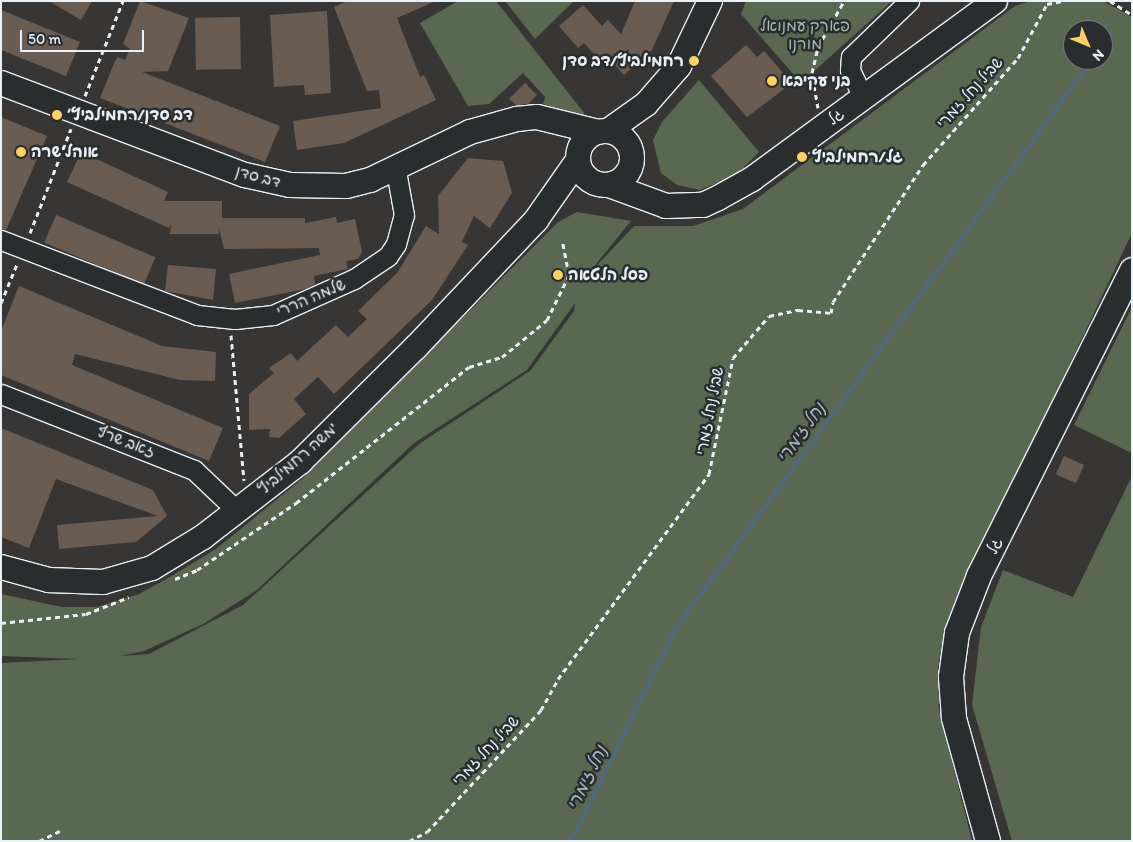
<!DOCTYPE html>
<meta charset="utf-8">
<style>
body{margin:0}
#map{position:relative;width:1133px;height:842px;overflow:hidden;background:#373635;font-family:Itim,"Playpen Sans Hebrew",sans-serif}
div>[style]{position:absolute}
.green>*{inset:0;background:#5a6851}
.stream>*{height:5px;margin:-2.5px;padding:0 2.5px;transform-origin:2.5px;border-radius:2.5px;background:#536776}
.building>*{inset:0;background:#6a5c51;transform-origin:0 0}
.path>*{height:3px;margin-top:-1.5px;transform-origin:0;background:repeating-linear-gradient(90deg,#e8f1f8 0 5px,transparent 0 9px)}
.roads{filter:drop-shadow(1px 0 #e8f1f8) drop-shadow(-1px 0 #e8f1f8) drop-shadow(0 1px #e8f1f8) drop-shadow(0 -1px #e8f1f8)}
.minor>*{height:19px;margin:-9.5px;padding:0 9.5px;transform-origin:9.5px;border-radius:9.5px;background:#2a2d2e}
.tertiary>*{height:24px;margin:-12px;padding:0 12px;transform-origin:12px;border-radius:12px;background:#2a2d2e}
.tertiary>.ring{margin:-12px;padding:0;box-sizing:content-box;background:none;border:24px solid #2a2d2e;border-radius:50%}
.dots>*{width:14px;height:14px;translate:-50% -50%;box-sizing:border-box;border:2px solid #2a2d2e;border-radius:50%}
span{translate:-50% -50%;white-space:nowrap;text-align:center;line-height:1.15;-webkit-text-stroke:5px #2a2d2e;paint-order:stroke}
.park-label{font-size:16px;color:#afbab5}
.poi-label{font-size:16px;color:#e8f1f8;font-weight:700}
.right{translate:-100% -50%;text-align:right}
.left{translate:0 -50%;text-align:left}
.street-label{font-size:16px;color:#e8f1f8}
.water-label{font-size:18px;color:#acbac4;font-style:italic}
.frame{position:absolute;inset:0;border:2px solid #e8f1f8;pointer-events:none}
.north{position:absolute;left:1063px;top:20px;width:50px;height:50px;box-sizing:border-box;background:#2a2d2e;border:1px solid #767b7f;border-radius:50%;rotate:135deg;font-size:14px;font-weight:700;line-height:20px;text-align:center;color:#e8f1f8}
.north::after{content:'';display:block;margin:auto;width:18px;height:22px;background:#ffd166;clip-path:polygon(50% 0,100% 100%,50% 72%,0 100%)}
.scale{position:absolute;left:20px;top:30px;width:124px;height:22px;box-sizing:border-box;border:2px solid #e8f1f8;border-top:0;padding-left:6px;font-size:15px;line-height:18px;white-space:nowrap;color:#e8f1f8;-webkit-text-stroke:4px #2a2d2e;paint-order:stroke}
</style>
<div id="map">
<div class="green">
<i style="clip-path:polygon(458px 1px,496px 1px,585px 114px,577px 116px,543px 104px,545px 97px,523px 73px,489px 104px,468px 106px,420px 23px)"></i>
<i style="clip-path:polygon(505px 1px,574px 1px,535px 39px)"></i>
<i style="clip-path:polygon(746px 1px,892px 1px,801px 83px,741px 14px)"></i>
<i style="clip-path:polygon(evenodd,1030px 1px,1103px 1px,1132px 17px,1132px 233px,948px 620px,938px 666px,939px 710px,972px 841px,1px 841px,1px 663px,79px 659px,1px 656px,1px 594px,62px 607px,97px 607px,139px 594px,170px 577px,216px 549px,302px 479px,558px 222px,577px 212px,631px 221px,583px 280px,634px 226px,693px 226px,743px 209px,1015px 6px,1030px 1px,1073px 30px,1103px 30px,1103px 60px,1073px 60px,1073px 30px,1030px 1px,575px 303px,574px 311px,531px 370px,419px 444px,243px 605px,149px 654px,120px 656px,144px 651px,203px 624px,257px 590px,414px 443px,527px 370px,575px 303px)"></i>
<i style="clip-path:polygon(699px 80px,759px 152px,736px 175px,700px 190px,677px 185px,661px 173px,653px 140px,662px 122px)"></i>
<i style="clip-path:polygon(1132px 307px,1132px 453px,1074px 425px)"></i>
<i style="clip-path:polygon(1132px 476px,1132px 841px,1012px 841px,972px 705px,981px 627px,1003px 570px,1073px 597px)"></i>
</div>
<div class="stream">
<i style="left:1103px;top:44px;width:12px;rotate:-55deg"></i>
<i style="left:565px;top:841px;width:13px;rotate:-42deg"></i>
<i style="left:575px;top:832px;width:229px;rotate:-63.8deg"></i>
<i style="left:676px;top:627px;width:703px;rotate:-53.8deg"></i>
</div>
<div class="building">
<i style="clip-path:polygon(49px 1px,92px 1px,81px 20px)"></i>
<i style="clip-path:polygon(140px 1px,189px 18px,168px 71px,142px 72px,280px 126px,265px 162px,100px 98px,115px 61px,118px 57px,125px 60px,130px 49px,123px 44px)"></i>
<i style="clip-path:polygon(348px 1px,436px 1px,397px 18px,420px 77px,424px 75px,436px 100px,344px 143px,297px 150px,293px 121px,381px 108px,379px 90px,367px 91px,334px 7px)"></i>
<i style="clip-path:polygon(635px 1px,674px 1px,652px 50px,624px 75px,608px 57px,602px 63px,584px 43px,578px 48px,559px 26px,583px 5px,602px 26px,608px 20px,621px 34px)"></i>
<i style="clip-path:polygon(1px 10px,80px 42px,66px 76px,1px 50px)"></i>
<i style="clip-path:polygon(327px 11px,331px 93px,305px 95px,304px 85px,274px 87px,270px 15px)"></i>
<i style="left:240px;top:17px;width:52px;height:45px;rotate:89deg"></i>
<i style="clip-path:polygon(746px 45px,757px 57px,764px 51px,792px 83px,747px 117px,711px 76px)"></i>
<i style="clip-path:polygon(525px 83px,537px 95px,528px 104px,516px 105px,509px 99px)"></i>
<i style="clip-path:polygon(1px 117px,47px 136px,6px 230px,1px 229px)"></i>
<i style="clip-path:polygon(81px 152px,168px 192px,164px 201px,222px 201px,222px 218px,305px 218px,305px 223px,336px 217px,337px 223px,355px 219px,362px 252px,358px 259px,346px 261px,348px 269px,314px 276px,315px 284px,305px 289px,235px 303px,229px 274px,320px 255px,319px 248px,224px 249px,219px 228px,219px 234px,170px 234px,171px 224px,169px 228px,67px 182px)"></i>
<i style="clip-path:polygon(468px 158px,503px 161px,512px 193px,490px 228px,474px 216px,462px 242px,468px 245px,432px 300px,334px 394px,318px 377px,294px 399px,306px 414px,279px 438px,269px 437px,270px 429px,249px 430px,249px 394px,274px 373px,269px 368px,291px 353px,297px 361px,336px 325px,348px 337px,367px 319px,358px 311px,397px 273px,426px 226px,439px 234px,438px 196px)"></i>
<i style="left:56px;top:215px;width:108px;height:30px;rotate:23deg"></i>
<i style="clip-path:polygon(168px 265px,216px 269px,213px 300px,165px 291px)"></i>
<i style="clip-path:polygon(19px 286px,162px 346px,216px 352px,215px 381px,180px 380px,75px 354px,72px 365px,223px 428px,209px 461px,1px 375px,1px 331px)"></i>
<i style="clip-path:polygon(1px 428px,153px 490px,167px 516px,136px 542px,59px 549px,57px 525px,158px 516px,56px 479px,29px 548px,1px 537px)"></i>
<i style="left:1064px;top:456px;width:22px;height:20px;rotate:24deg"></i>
</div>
<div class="path">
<i style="left:1110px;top:1px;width:26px;rotate:32deg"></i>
<i style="left:85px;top:96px;width:102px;rotate:-68.2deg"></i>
<i style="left:818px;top:108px;width:36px;rotate:-100deg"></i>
<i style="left:812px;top:73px;width:27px;rotate:-77deg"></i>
<i style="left:818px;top:47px;width:53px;rotate:-60.5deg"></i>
<i style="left:30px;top:233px;width:112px;rotate:-68.5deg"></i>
<i style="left:1px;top:303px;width:42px;rotate:-67.7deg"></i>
<i style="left:231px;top:335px;width:146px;rotate:84.9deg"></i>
<i style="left:175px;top:579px;width:24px;rotate:-22deg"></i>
<i style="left:197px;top:570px;width:120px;rotate:-34.1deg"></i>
<i style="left:296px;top:503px;width:220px;rotate:-38.2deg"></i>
<i style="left:469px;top:367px;width:34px;rotate:-17deg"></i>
<i style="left:502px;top:357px;width:58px;rotate:-39.4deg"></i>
<i style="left:547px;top:320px;width:50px;rotate:-63.9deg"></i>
<i style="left:569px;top:275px;width:32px;rotate:-101deg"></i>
<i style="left:1px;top:623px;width:85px;rotate:-6deg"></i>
<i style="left:86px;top:614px;width:46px;rotate:-21.6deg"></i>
<i style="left:39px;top:841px;width:25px;rotate:-26deg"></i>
<i style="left:409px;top:841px;width:20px;rotate:-27deg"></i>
<i style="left:427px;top:832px;width:167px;rotate:-46.9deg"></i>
<i style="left:541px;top:710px;width:35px;rotate:-61deg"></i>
<i style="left:558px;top:679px;width:255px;rotate:-53.6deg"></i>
<i style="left:709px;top:474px;width:118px;rotate:-78.3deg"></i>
<i style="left:733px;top:358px;width:55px;rotate:-49.4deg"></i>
<i style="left:769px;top:316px;width:30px;rotate:-12deg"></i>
<i style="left:798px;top:310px;width:33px;rotate:5deg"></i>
<i style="left:831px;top:313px;width:11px;rotate:-80deg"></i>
<i style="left:833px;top:302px;width:164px;rotate:-56.7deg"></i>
<i style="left:923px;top:165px;width:143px;rotate:-48.4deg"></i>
<i style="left:1018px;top:58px;width:61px;rotate:-61.8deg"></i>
<i style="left:1047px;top:4px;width:15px;rotate:-11deg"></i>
</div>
<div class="roads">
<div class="minor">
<i style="left:863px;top:97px;width:30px;rotate:-116deg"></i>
<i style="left:850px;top:70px;width:13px;rotate:-86deg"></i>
<i style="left:851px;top:57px;width:81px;rotate:-44deg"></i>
<i style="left:1px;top:240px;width:210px;rotate:20.9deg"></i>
<i style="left:197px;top:315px;width:38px;rotate:6deg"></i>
<i style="left:235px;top:319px;width:38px;rotate:-6deg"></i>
<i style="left:273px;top:315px;width:89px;rotate:-24deg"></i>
<i style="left:354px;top:279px;width:41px;rotate:-34.1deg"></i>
<i style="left:388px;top:256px;width:14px;rotate:-56deg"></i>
<i style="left:396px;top:244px;width:30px;rotate:-75deg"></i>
<i style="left:404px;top:215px;width:45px;rotate:-100.3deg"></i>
<i style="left:1px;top:394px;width:207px;rotate:21.5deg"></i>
<i style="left:194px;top:470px;width:59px;rotate:43.6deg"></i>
</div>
<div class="tertiary">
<i style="left:1px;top:83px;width:261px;rotate:20.7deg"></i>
<i style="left:245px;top:175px;width:46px;rotate:12.5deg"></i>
<i style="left:290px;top:185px;width:56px;rotate:1deg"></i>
<i style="left:346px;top:186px;width:25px;rotate:-14deg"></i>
<i style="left:370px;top:180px;width:111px;rotate:-25.6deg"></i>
<i style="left:470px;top:132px;width:49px;rotate:-15.5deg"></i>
<i style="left:517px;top:119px;width:20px;rotate:-6deg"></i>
<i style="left:537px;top:117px;width:63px;rotate:13.8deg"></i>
<i style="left:608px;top:131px;width:47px;rotate:-35.4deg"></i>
<i style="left:646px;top:104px;width:50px;rotate:-49deg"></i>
<i style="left:679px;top:66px;width:72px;rotate:-64.5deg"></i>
<i class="ring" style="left:578px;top:131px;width:30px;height:30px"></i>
<i style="left:609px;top:185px;width:61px;rotate:20.2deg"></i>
<i style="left:666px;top:206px;width:37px;rotate:-2deg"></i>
<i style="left:703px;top:205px;width:17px;rotate:-25deg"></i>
<i style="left:718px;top:198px;width:39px;rotate:-29deg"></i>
<i style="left:752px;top:179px;width:301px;rotate:-36.2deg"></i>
<i style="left:1px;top:567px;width:50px;rotate:15.2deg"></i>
<i style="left:49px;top:580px;width:54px;rotate:2.1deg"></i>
<i style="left:103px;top:582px;width:51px;rotate:-15.9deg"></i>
<i style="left:152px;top:568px;width:60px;rotate:-31.3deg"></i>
<i style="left:203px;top:537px;width:123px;rotate:-37.7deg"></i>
<i style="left:300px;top:462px;width:163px;rotate:-44.8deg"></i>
<i style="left:416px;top:347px;width:175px;rotate:-46.6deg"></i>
<i style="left:536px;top:220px;width:73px;rotate:-55deg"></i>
<i style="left:988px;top:841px;width:128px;rotate:-105.5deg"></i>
<i style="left:954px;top:718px;width:41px;rotate:-94.2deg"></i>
<i style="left:951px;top:677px;width:44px;rotate:-82.2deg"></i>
<i style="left:957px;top:633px;width:61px;rotate:-68.9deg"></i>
<i style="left:979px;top:576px;width:342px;rotate:-63.4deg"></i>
</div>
</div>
<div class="dots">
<i style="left:694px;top:61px;background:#ffd166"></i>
<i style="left:772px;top:81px;background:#ffd166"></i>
<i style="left:57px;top:115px;background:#ffd166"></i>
<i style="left:21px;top:152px;background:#ffd166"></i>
<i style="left:802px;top:157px;background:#ffd166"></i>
<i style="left:558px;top:275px;background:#ffd166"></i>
</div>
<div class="park-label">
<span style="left:805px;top:35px">פארק עמנואל<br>מורנו</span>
</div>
<div class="poi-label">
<span class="right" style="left:684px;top:61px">רחמילביץ/דב סדן</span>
<span class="left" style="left:782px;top:81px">בני עקיבא</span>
<span class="left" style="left:67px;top:115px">דב סדן/רחמילביץ׳</span>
<span class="left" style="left:31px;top:152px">אוהל שרה</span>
<span class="left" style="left:812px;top:157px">גל/רחמילביץ</span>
<span class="left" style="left:568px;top:275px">פסל הלטאה</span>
</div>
<div class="street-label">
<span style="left:970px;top:93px;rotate:-48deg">שביל נחל זמרי</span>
<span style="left:836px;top:117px;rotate:-36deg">גל</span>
<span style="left:258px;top:177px;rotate:15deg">דב סדן</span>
<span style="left:311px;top:298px;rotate:-23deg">שלמה הררי</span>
<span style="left:710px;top:411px;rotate:-79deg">שביל נחל זמרי</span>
<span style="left:126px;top:442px;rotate:21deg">זאב שרף</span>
<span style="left:298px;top:459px;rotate:-41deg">משה רחמילביץ'</span>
<span style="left:995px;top:546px;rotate:-64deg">גל</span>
<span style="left:486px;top:751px;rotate:-47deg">שביל נחל זמרי</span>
</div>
<div class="water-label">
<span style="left:801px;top:433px;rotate:-54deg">נחל זימרי</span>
<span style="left:587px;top:778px;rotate:-64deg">נחל זימרי</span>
</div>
<div class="frame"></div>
<div class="north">N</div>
<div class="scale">50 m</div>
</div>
